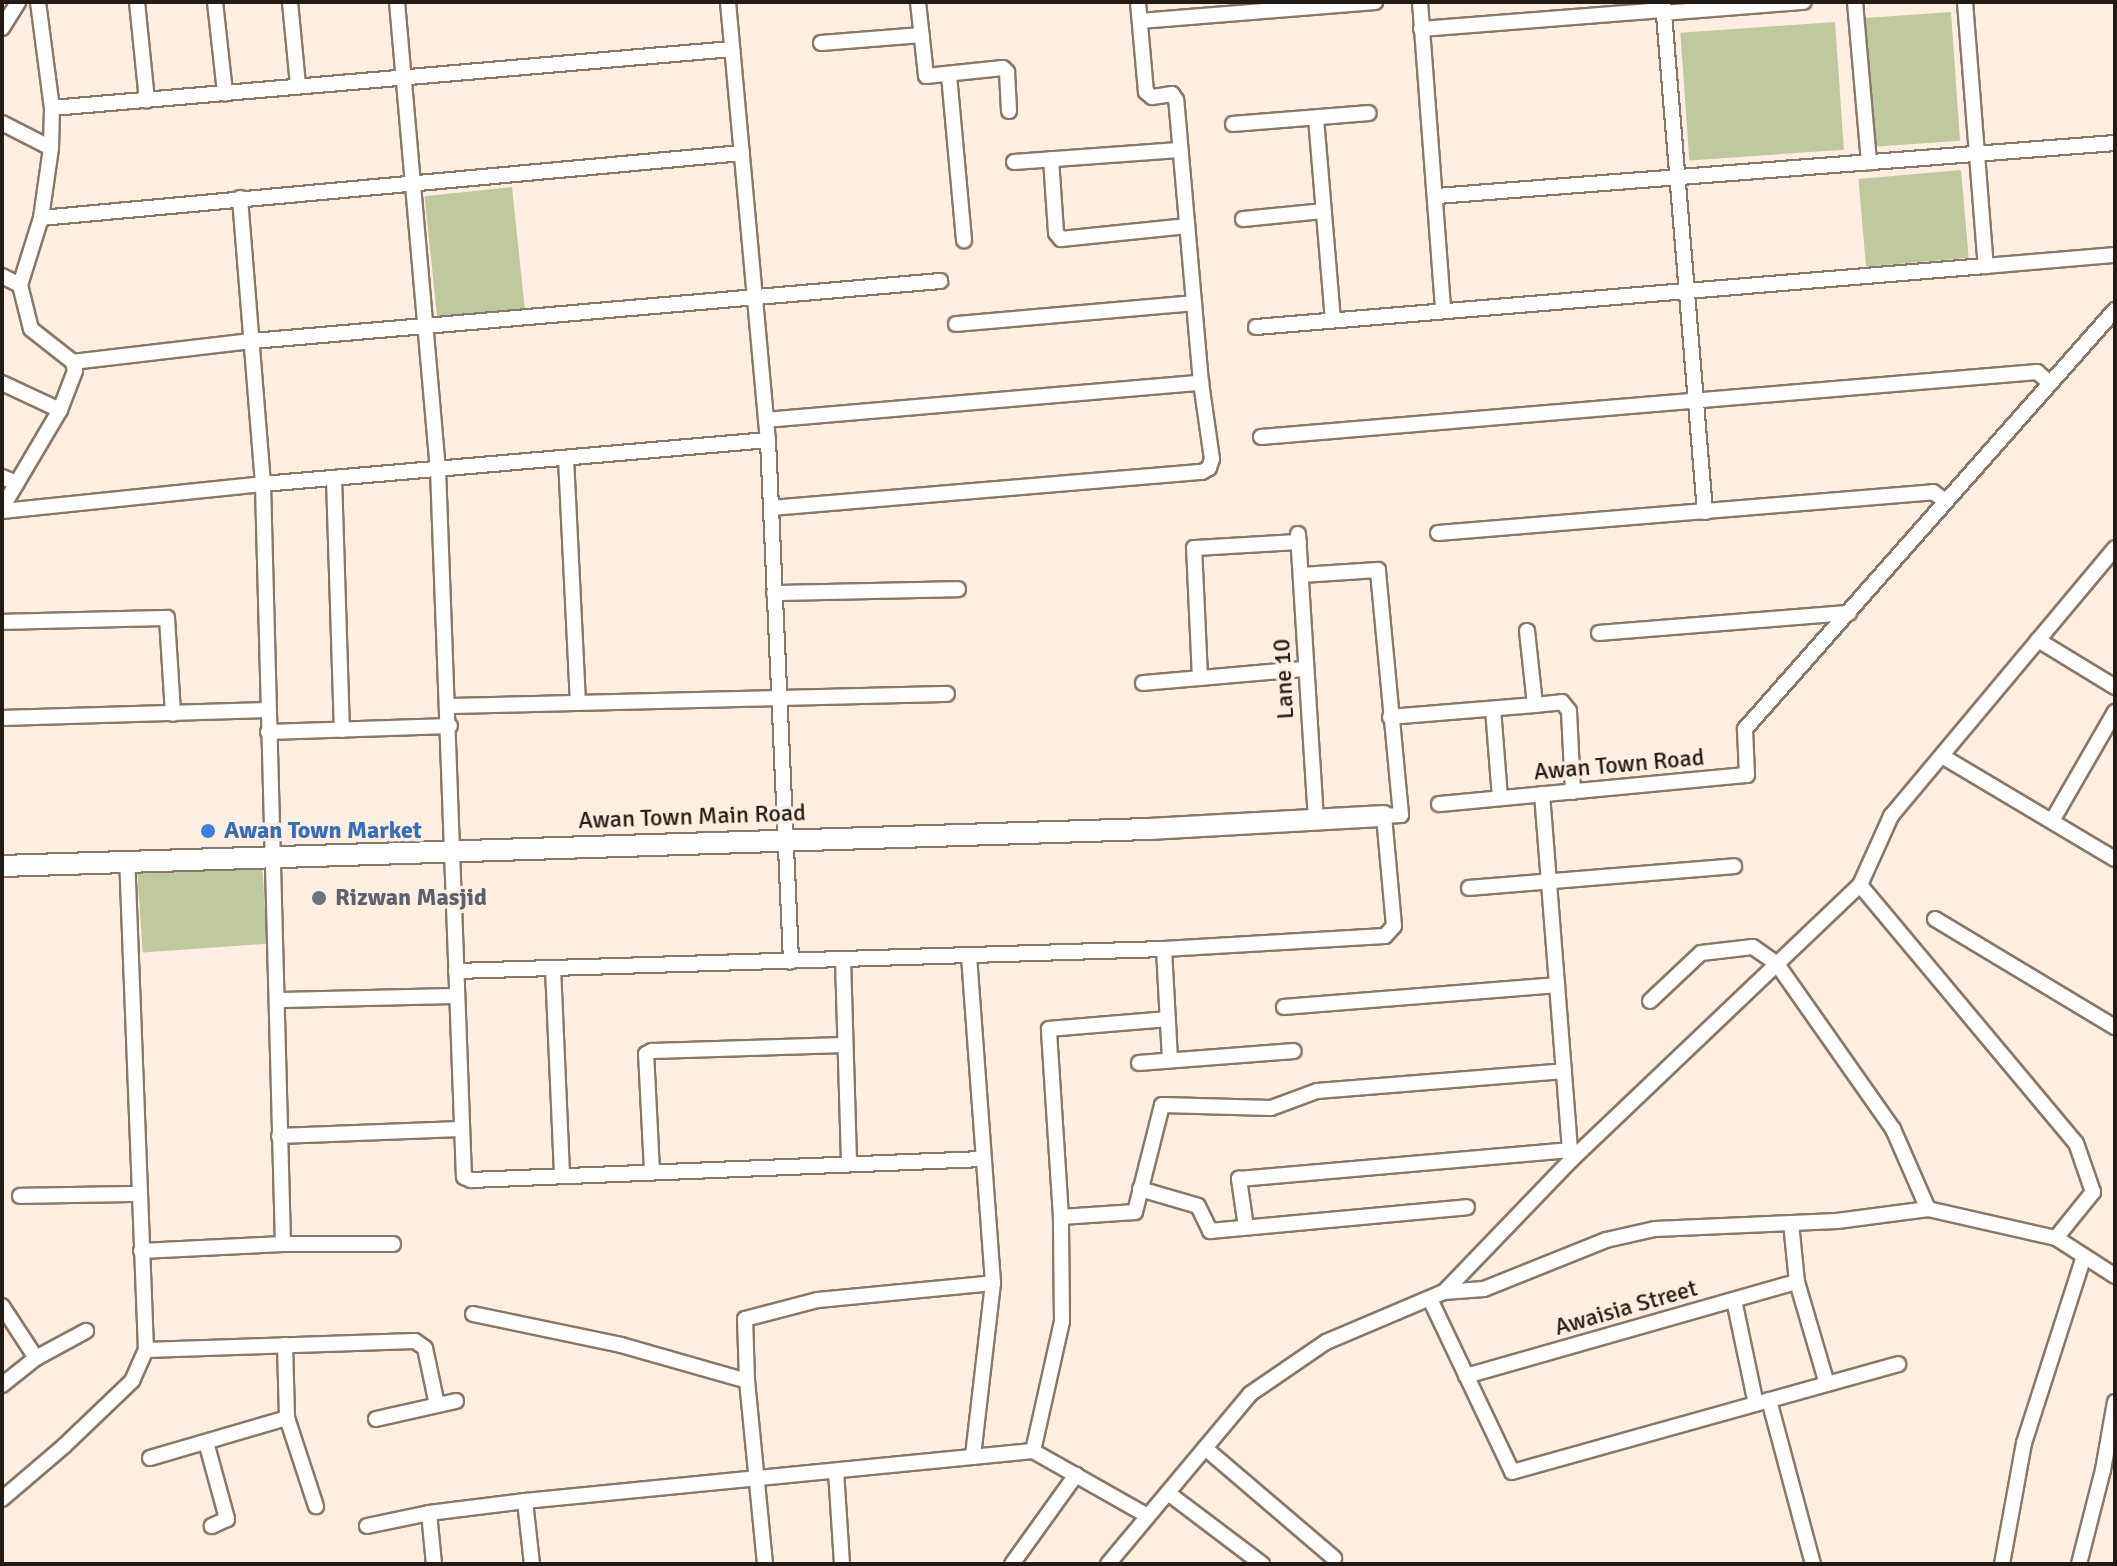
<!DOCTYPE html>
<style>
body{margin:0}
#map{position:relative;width:2117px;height:1566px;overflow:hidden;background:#fceee1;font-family:Signika,sans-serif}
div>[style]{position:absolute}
.green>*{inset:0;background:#c0c99e;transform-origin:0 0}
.roads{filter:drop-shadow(2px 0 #88786a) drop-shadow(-2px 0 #88786a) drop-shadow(0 2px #88786a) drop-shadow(0 -2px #88786a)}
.street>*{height:14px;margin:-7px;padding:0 7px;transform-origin:7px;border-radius:7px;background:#fff}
.secondary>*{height:20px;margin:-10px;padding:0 10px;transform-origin:10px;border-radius:10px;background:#fff}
.dots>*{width:22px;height:22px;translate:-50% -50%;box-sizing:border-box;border:4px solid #fceee1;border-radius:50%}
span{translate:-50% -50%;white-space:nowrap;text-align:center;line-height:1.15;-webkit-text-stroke:7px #fceee1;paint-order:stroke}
.street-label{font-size:24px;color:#221b16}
.shop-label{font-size:24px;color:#366cbe;font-weight:700}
.left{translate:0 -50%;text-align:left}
.worship-label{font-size:24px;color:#5b616d;font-weight:700}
.frame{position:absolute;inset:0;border:4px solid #221b16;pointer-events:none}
</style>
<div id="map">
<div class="green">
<i style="left:1951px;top:12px;width:129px;height:89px;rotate:86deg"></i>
<i style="left:1835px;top:22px;width:128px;height:155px;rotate:86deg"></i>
<i style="left:1961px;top:170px;width:88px;height:103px;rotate:85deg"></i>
<i style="left:512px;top:187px;width:122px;height:88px;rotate:84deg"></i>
<i style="left:262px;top:865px;width:79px;height:125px;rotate:86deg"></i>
</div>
<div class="roads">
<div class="street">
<i style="left:38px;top:2px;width:107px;rotate:82.5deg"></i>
<i style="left:52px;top:108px;width:40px;rotate:91.4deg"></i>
<i style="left:51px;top:148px;width:71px;rotate:98.1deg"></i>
<i style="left:41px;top:218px;width:70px;rotate:107.4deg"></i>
<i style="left:20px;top:285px;width:45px;rotate:76deg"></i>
<i style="left:31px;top:329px;width:53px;rotate:38.2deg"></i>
<i style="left:137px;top:2px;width:99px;rotate:84.2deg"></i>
<i style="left:215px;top:2px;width:92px;rotate:83.7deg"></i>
<i style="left:290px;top:2px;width:83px;rotate:84.5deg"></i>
<i style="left:397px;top:2px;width:469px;rotate:85deg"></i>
<i style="left:438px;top:469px;width:708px;rotate:87.9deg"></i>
<i style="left:464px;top:1177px;width:8px;rotate:23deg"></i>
<i style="left:471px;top:1180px;width:512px;rotate:-2.35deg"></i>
<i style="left:728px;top:2px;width:440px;rotate:84.8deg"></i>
<i style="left:768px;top:440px;width:522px;rotate:87.47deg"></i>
<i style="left:918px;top:2px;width:74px;rotate:83.8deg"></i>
<i style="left:926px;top:76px;width:77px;rotate:-5.9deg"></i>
<i style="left:1003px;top:68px;width:6px;rotate:45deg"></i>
<i style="left:1007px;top:72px;width:39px;rotate:87deg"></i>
<i style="left:1420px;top:2px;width:309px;rotate:85.7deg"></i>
<i style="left:1663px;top:2px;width:512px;rotate:85.29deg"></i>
<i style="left:1855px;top:2px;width:161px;rotate:85deg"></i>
<i style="left:1965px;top:2px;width:265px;rotate:85.5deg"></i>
<i style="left:1986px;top:266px;width:129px;rotate:-4.9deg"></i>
<i style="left:1663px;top:13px;width:141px;rotate:-4.5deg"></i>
<i style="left:1140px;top:21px;width:236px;rotate:-4.6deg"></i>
<i style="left:2px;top:28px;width:31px;rotate:-58deg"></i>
<i style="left:1421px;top:29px;width:244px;rotate:-4.5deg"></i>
<i style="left:821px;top:43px;width:101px;rotate:-4.5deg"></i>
<i style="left:949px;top:75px;width:166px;rotate:84.8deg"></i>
<i style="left:52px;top:108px;width:683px;rotate:-4.96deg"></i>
<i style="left:1316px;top:118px;width:202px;rotate:85.2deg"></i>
<i style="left:2px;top:123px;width:55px;rotate:27deg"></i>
<i style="left:1233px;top:124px;width:136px;rotate:-4.6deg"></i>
<i style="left:1051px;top:159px;width:74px;rotate:86.1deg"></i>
<i style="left:1056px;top:233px;width:8px;rotate:50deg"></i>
<i style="left:1061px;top:239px;width:127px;rotate:-5.9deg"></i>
<i style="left:1014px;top:162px;width:165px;rotate:-4.2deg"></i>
<i style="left:1437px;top:196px;width:680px;rotate:-4.47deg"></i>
<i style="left:41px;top:218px;width:704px;rotate:-5.3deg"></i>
<i style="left:1243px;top:219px;width:80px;rotate:-5.7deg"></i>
<i style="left:2px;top:276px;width:20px;rotate:27deg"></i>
<i style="left:956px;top:324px;width:239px;rotate:-5deg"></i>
<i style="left:1256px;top:327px;width:733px;rotate:-4.78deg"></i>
<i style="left:2px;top:383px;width:64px;rotate:25deg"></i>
<i style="left:766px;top:420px;width:437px;rotate:-4.9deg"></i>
<i style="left:1261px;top:437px;width:779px;rotate:-4.79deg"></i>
<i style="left:2037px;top:372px;width:16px;rotate:40deg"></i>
<i style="left:566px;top:458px;width:245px;rotate:87.2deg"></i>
<i style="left:2px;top:477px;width:16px;rotate:22deg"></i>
<i style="left:334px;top:478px;width:252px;rotate:88.2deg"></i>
<i style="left:2px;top:508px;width:114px;rotate:-59.4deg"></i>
<i style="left:60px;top:410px;width:42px;rotate:-69deg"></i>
<i style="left:75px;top:371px;width:9px;rotate:-103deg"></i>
<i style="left:73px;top:362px;width:181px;rotate:-6.7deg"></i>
<i style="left:253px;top:341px;width:690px;rotate:-4.99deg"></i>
<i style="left:771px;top:508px;width:433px;rotate:-4.8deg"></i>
<i style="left:1202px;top:472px;width:8px;rotate:-30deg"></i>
<i style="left:1209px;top:468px;width:9px;rotate:-72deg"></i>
<i style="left:1212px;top:459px;width:77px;rotate:-98.2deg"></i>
<i style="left:1201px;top:383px;width:284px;rotate:-95deg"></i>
<i style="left:1176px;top:100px;width:7px;rotate:-124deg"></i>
<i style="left:1172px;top:94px;width:20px;rotate:171deg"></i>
<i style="left:1152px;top:97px;width:8px;rotate:-140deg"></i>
<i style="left:1146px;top:92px;width:90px;rotate:-95.1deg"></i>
<i style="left:2px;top:511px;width:262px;rotate:-5.9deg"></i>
<i style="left:263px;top:484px;width:507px;rotate:-4.98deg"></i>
<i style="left:1438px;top:533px;width:497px;rotate:-4.7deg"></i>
<i style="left:1933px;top:492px;width:14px;rotate:36deg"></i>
<i style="left:1298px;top:534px;width:287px;rotate:86.4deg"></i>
<i style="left:774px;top:593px;width:184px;rotate:-1.2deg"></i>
<i style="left:2px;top:622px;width:165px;rotate:-1.4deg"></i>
<i style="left:167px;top:618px;width:96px;rotate:86.4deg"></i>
<i style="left:1527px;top:631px;width:74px;rotate:83.8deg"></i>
<i style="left:1535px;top:705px;width:27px;rotate:-6deg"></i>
<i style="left:1562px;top:702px;width:11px;rotate:52deg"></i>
<i style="left:1569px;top:711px;width:81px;rotate:87.2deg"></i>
<i style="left:1599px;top:633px;width:251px;rotate:-4.6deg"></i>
<i style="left:2038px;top:640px;width:90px;rotate:31.4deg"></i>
<i style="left:1200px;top:678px;width:130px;rotate:-92.6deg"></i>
<i style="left:1194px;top:548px;width:105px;rotate:-3.3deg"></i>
<i style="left:1143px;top:683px;width:162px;rotate:-5deg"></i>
<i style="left:449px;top:706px;width:498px;rotate:-1.4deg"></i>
<i style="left:1493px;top:709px;width:89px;rotate:85.5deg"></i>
<i style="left:1390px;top:717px;width:145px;rotate:-4.7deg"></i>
<i style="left:2px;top:718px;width:266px;rotate:-1.7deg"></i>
<i style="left:268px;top:732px;width:182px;rotate:-1.9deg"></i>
<i style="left:1942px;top:756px;width:201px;rotate:30.8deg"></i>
<i style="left:1542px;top:794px;width:366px;rotate:85.5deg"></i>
<i style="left:1439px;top:804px;width:309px;rotate:-5.4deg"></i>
<i style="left:1747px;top:775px;width:46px;rotate:-92.5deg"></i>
<i style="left:1745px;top:729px;width:559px;rotate:-48.55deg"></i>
<i style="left:2052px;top:821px;width:126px;rotate:-60deg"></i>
<i style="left:1860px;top:885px;width:336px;rotate:50.1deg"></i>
<i style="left:2076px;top:1143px;width:52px;rotate:70.9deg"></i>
<i style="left:2093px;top:1192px;width:59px;rotate:128.8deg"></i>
<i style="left:1469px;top:888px;width:266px;rotate:-4.7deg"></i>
<i style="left:1935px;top:919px;width:210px;rotate:31deg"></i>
<i style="left:1164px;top:949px;width:110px;rotate:86.9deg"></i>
<i style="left:969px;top:956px;width:328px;rotate:85.8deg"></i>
<i style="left:993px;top:1283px;width:175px;rotate:96.6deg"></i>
<i style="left:843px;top:959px;width:204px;rotate:88.3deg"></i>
<i style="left:553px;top:968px;width:207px;rotate:87.5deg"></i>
<i style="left:456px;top:971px;width:708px;rotate:-1.78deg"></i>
<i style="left:1164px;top:949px;width:221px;rotate:-3.4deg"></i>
<i style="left:1385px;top:936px;width:13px;rotate:-48deg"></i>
<i style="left:1394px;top:926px;width:110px;rotate:-95.2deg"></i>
<i style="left:1384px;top:816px;width:17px;rotate:-3deg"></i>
<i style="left:1401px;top:815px;width:246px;rotate:-95.4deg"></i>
<i style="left:1378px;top:570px;width:77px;rotate:176.3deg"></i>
<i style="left:278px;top:1000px;width:179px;rotate:-1.3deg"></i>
<i style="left:1650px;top:1001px;width:70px;rotate:-43.3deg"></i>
<i style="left:1701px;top:953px;width:52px;rotate:-6.6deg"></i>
<i style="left:1753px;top:947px;width:29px;rotate:35deg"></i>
<i style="left:1777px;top:964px;width:202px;rotate:54.9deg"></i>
<i style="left:1893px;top:1129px;width:87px;rotate:66.4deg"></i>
<i style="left:1284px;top:1007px;width:274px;rotate:-4.6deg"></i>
<i style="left:1139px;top:1063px;width:155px;rotate:-4.4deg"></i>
<i style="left:279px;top:1136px;width:181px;rotate:-2.2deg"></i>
<i style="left:652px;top:1171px;width:117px;rotate:-92.9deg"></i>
<i style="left:646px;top:1054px;width:7px;rotate:-27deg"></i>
<i style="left:652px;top:1051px;width:193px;rotate:-1.8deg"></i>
<i style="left:1140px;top:1189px;width:60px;rotate:16.3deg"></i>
<i style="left:1198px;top:1206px;width:28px;rotate:64deg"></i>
<i style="left:1210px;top:1231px;width:258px;rotate:-5.3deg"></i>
<i style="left:20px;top:1196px;width:119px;rotate:-1deg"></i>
<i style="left:1061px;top:1217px;width:74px;rotate:-3.9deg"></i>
<i style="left:1135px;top:1212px;width:110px;rotate:-75.8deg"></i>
<i style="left:1162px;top:1105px;width:109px;rotate:1.6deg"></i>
<i style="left:1271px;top:1108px;width:49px;rotate:-20.3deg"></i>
<i style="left:1317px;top:1091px;width:248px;rotate:-4.6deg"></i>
<i style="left:1791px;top:1223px;width:59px;rotate:84.2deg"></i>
<i style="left:1797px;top:1282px;width:106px;rotate:73.6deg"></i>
<i style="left:1246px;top:1227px;width:49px;rotate:-98.3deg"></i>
<i style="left:1239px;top:1179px;width:332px;rotate:-5deg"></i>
<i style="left:283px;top:1244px;width:110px"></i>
<i style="left:141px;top:1251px;width:142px;rotate:-2.8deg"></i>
<i style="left:283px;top:1244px;width:760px;rotate:-91.51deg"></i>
<i style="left:263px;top:484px;width:287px;rotate:-94.6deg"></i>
<i style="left:1444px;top:1292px;width:40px;rotate:-4.3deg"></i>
<i style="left:1484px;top:1289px;width:131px;rotate:-21.9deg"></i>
<i style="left:1606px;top:1240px;width:50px;rotate:-12.7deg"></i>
<i style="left:1655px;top:1229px;width:182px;rotate:-2.5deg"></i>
<i style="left:1837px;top:1221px;width:92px;rotate:-7.5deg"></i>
<i style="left:1928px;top:1209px;width:131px;rotate:12.8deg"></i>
<i style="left:2056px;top:1238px;width:70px;rotate:32.8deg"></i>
<i style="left:1430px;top:1299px;width:191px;rotate:64.6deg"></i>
<i style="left:1512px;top:1472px;width:401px;rotate:-15.6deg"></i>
<i style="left:1734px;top:1300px;width:106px;rotate:78.1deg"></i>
<i style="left:2px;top:1306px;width:62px;rotate:56.8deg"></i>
<i style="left:473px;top:1314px;width:151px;rotate:11.8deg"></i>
<i style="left:621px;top:1345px;width:131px;rotate:15.9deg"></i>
<i style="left:285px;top:1345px;width:73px;rotate:88.4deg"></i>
<i style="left:287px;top:1418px;width:93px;rotate:71.8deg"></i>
<i style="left:146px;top:1350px;width:269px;rotate:-1.9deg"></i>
<i style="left:415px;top:1341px;width:12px;rotate:35deg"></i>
<i style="left:425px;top:1348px;width:58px;rotate:78.1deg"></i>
<i style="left:1466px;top:1376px;width:344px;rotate:-15.9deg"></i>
<i style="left:2px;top:1385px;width:43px;rotate:-38.5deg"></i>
<i style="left:36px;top:1358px;width:57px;rotate:-28.4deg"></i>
<i style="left:1769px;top:1400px;width:170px;rotate:75deg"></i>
<i style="left:376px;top:1419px;width:82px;rotate:-12.7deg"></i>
<i style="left:206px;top:1442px;width:80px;rotate:74.7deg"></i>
<i style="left:227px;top:1519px;width:17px;rotate:155deg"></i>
<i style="left:1205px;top:1448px;width:170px;rotate:40.5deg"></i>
<i style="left:1033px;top:1451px;width:133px;rotate:-77.4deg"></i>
<i style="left:1062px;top:1321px;width:104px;rotate:-90.6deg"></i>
<i style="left:1061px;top:1217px;width:188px;rotate:-93.7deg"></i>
<i style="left:1049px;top:1029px;width:119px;rotate:-4.8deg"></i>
<i style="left:150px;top:1458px;width:143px;rotate:-16.3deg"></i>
<i style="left:836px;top:1471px;width:93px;rotate:86.3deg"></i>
<i style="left:1168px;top:1493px;width:118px;rotate:37.1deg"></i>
<i style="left:2px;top:1499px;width:82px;rotate:-40.5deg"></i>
<i style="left:64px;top:1446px;width:94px;rotate:-43.7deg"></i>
<i style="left:132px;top:1381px;width:34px;rotate:-66deg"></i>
<i style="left:146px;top:1350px;width:488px;rotate:-92.2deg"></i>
<i style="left:525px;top:1501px;width:63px;rotate:83.7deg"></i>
<i style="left:429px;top:1513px;width:51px;rotate:84.4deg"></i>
<i style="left:367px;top:1526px;width:63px;rotate:-11.8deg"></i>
<i style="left:429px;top:1513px;width:97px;rotate:-7.1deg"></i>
<i style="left:525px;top:1501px;width:510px;rotate:-5.62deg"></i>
<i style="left:1033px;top:1451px;width:132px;rotate:29.5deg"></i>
<i style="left:765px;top:1564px;width:184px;rotate:-95.6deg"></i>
<i style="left:747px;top:1381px;width:62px;rotate:-91.8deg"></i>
<i style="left:745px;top:1319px;width:75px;rotate:-14.6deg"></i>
<i style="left:818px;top:1300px;width:176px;rotate:-5.5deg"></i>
<i style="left:1012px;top:1564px;width:110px;rotate:-54.3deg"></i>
<i style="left:1108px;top:1564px;width:222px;rotate:-50.1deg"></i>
<i style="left:1250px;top:1394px;width:92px;rotate:-34.4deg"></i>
<i style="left:1326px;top:1342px;width:128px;rotate:-23deg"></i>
<i style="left:1444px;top:1292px;width:183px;rotate:-46.1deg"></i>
<i style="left:1571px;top:1160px;width:399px;rotate:-43.6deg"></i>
<i style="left:1860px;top:885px;width:76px;rotate:-65.8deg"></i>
<i style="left:1891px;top:816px;width:349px;rotate:-50.1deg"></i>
<i style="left:2002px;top:1564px;width:123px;rotate:-79.7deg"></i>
<i style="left:2024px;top:1443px;width:196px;rotate:-72.2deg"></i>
<i style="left:2079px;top:1564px;width:97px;rotate:-75.7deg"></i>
<i style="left:2103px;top:1470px;width:69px;rotate:-80deg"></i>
</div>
<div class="secondary">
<i style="left:2px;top:866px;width:1149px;rotate:-1.85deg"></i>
<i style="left:1150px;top:829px;width:234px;rotate:-3.2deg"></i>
</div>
</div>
<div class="dots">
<i style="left:208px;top:831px;background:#3f7fe0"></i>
<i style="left:319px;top:898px;background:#6b7280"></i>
</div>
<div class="street-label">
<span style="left:1284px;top:679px;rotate:-93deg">Lane 10</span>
<span style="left:1619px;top:765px;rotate:-5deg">Awan Town Road</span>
<span style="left:692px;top:817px;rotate:-2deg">Awan Town Main Road</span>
<span style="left:1626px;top:1308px;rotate:-16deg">Awaisia Street</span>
</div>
<div class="shop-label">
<span class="left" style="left:224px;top:831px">Awan Town Market</span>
</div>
<div class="worship-label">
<span class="left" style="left:335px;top:898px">Rizwan Masjid</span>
</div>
<div class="frame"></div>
</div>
